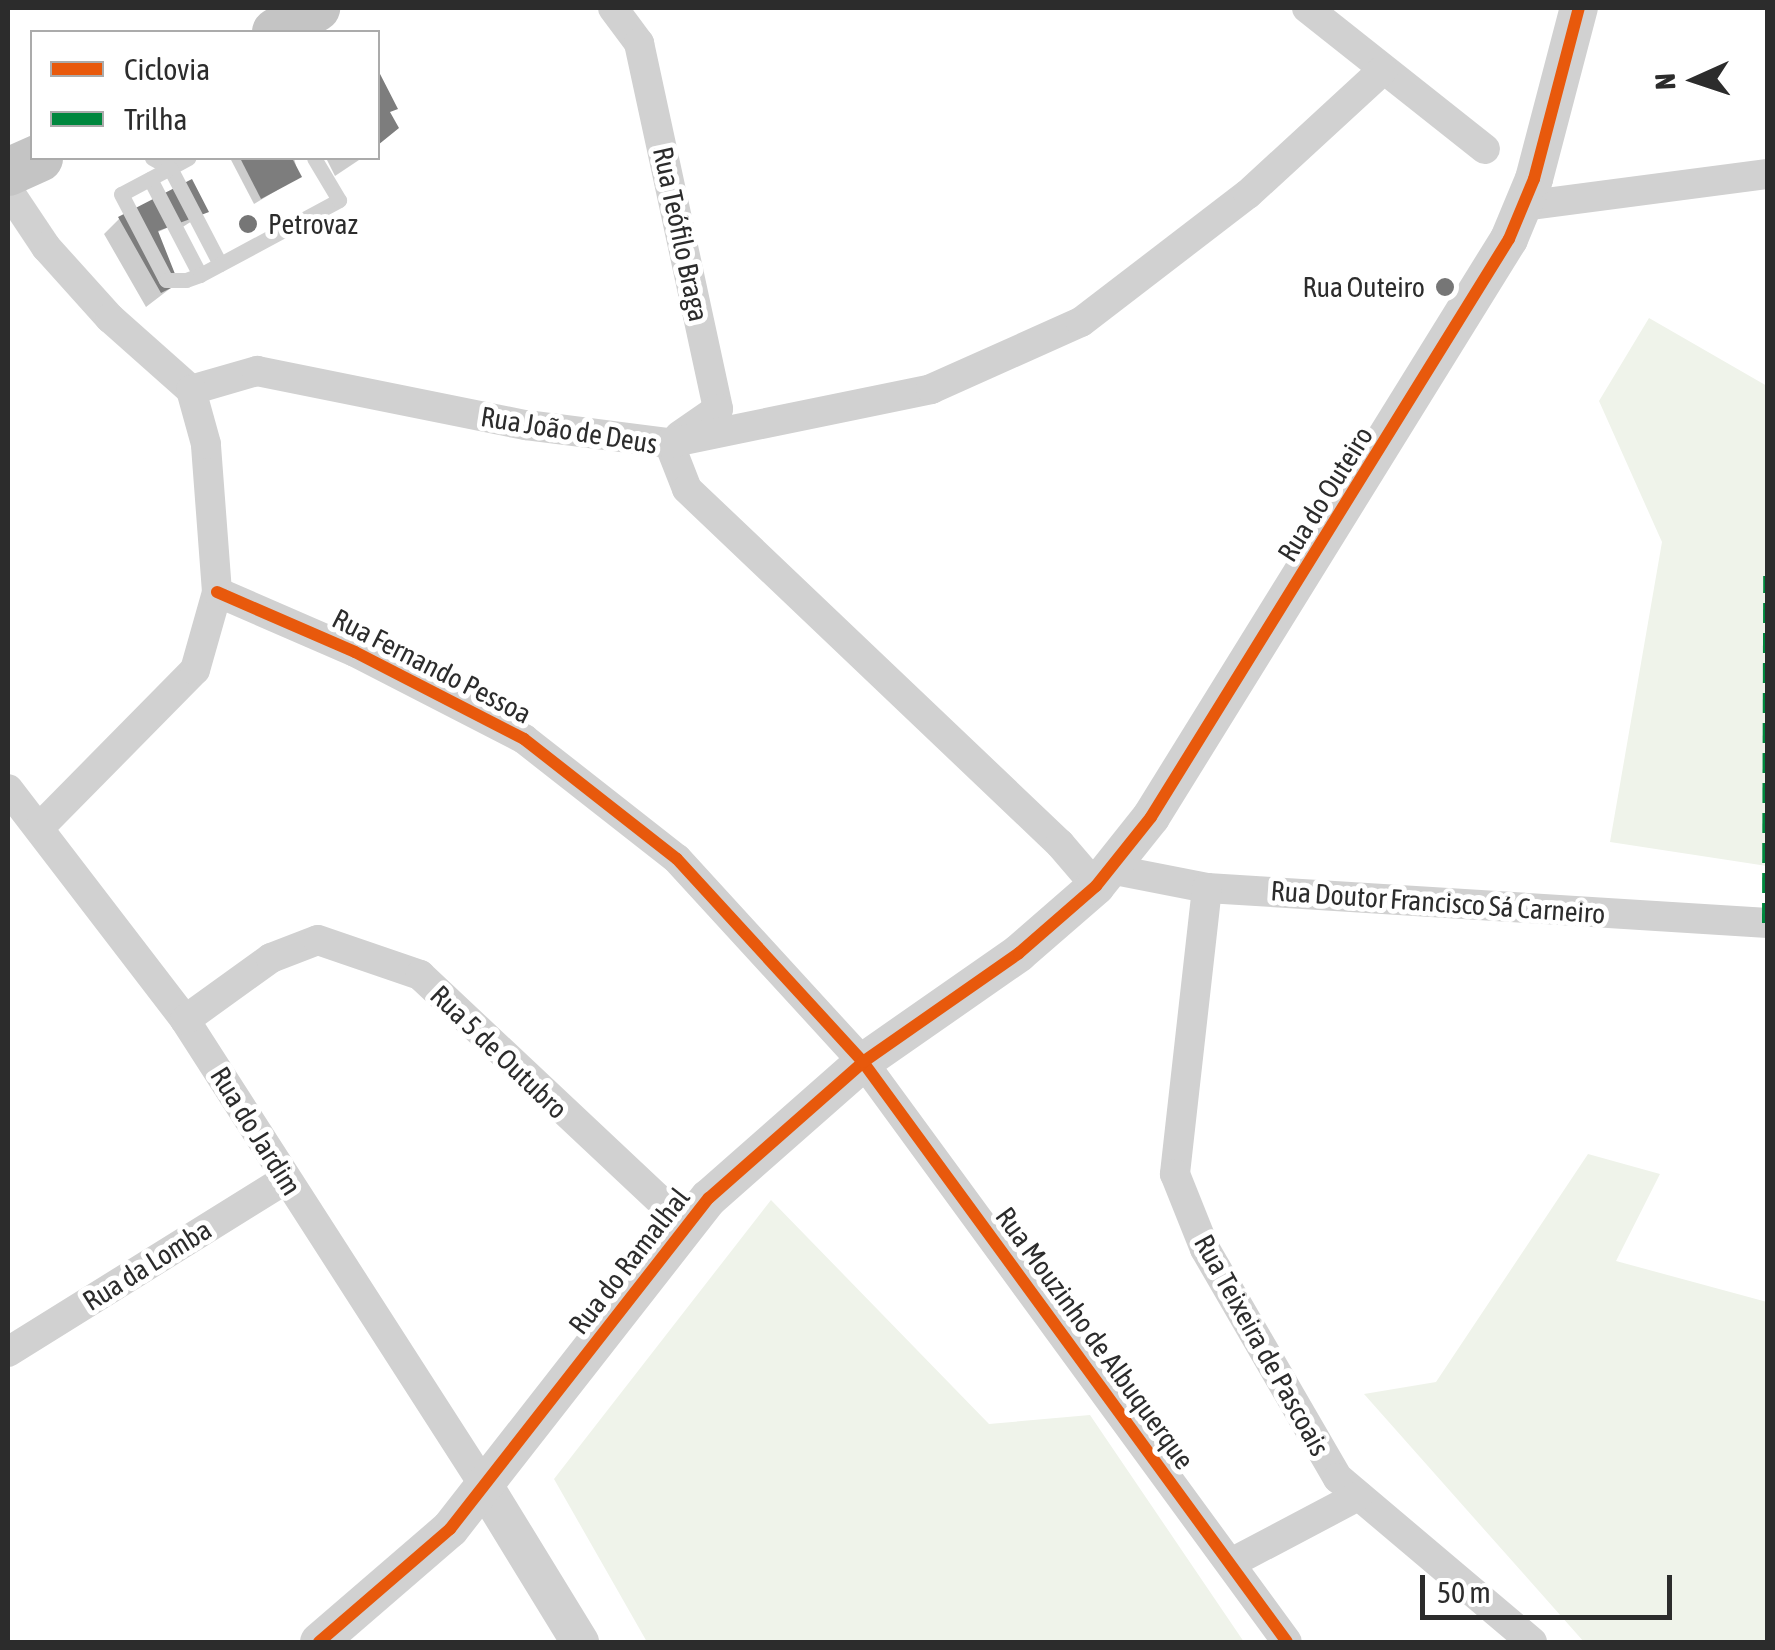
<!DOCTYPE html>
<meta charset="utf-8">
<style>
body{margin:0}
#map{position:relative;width:1775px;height:1650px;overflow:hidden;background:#fff;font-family:"Asap Condensed",sans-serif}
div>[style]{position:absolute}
.green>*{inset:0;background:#eff3ea}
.shadow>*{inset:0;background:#0003}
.building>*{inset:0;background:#7d7d7d}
.service>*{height:15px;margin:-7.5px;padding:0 7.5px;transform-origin:7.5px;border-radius:7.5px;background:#d1d1d1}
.minor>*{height:30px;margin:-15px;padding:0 15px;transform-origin:15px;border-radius:15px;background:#d1d1d1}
.tertiary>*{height:38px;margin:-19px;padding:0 19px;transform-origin:19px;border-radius:19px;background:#d1d1d1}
.primary>*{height:48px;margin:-24px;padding:0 24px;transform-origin:24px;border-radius:24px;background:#c4c4c4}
.quiet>*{height:10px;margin-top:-5px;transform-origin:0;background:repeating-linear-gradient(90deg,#00873e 0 20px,transparent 0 30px)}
.cycleway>*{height:12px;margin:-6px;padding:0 6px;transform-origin:6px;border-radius:6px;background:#e8590c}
.dots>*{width:28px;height:28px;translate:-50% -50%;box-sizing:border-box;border:5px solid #fff;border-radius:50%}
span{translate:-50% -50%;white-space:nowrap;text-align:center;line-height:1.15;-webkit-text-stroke:10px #fff;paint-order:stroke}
.poi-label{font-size:28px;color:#2c2c2c}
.left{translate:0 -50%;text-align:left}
.right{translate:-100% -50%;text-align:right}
.street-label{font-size:28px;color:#2c2c2c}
.frame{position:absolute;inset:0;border:10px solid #2c2c2c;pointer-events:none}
.legend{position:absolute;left:30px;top:30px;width:350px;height:130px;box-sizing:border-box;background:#fff;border:2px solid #ababab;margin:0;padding:12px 18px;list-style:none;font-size:30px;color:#2c2c2c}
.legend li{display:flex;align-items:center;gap:20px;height:50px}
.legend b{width:50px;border:2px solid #ababab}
.north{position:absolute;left:1645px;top:30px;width:100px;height:100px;-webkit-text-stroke:8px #fff;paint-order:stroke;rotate:267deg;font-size:28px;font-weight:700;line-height:40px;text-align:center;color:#2c2c2c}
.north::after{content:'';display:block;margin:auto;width:35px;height:45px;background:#2c2c2c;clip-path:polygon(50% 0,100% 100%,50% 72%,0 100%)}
.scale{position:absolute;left:1420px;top:1575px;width:252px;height:45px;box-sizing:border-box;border:5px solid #2c2c2c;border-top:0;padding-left:12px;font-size:30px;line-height:35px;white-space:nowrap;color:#2c2c2c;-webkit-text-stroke:8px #fff;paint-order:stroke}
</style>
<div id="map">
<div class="green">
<i style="clip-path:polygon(1649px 318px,1767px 386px,1767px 866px,1610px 842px,1662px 542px,1599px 401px)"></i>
<i style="clip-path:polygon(1588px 1154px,1660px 1174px,1616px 1261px,1767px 1302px,1767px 1642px,1584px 1642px,1364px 1394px,1436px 1382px)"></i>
<i style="clip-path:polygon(771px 1200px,989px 1424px,1090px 1415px,1244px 1642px,647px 1642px,554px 1479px)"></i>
</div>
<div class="shadow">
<i style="clip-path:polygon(230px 158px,294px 158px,299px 177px,254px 204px)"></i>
<i style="clip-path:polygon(326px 158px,362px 158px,335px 176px)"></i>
<i style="clip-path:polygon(206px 212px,178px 230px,175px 224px,154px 234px,176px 284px,146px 307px,104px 234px,119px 219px)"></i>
</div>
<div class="building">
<i style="clip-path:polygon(378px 70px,398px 109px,390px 112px,399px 128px,378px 145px)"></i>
<i style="clip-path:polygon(240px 158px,292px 158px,302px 177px,261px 199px)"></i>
<i style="clip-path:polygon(192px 179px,209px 212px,158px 231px,179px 284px,161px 293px,118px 217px)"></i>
</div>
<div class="service">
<i style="left:152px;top:158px;width:21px;rotate:29deg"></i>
<i style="left:170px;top:168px;width:21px;rotate:-29deg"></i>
<i style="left:150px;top:179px;width:108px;rotate:62.5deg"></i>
<i style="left:220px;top:264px;width:108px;rotate:-117.5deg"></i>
<i style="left:170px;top:168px;width:55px;rotate:152deg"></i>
<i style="left:121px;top:194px;width:97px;rotate:62.4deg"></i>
<i style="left:166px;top:280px;width:20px"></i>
<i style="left:186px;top:280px;width:15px;rotate:-20deg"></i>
<i style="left:200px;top:275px;width:158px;rotate:-28.3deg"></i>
<i style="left:339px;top:200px;width:49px;rotate:-120.8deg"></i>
</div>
<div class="minor">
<i style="left:613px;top:8px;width:44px;rotate:53.4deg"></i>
<i style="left:639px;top:43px;width:374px;rotate:77.8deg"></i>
<i style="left:718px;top:409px;width:47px;rotate:145.3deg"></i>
<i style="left:1307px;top:8px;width:227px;rotate:38.4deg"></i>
<i style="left:8px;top:190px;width:69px;rotate:56.3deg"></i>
<i style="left:46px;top:247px;width:96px;rotate:48deg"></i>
<i style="left:110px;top:318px;width:108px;rotate:41.6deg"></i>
<i style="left:191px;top:390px;width:69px;rotate:-16.1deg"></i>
<i style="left:257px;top:371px;width:274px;rotate:11.4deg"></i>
<i style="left:526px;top:425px;width:144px;rotate:7.2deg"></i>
<i style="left:669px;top:443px;width:49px;rotate:68.6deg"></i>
<i style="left:687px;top:489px;width:515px;rotate:43.58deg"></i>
<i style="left:1060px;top:844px;width:55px;rotate:49.4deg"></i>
<i style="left:1524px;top:206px;width:246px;rotate:-7.5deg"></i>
<i style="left:669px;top:443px;width:268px;rotate:-11.6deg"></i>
<i style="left:931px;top:389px;width:164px;rotate:-24.1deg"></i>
<i style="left:1081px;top:322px;width:210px;rotate:-37.5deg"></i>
<i style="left:1248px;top:194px;width:183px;rotate:-42.6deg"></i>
<i style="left:217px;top:592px;width:150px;rotate:23.5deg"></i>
<i style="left:355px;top:652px;width:190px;rotate:27.2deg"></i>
<i style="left:524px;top:739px;width:194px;rotate:38.1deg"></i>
<i style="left:677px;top:859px;width:275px;rotate:47.5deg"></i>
<i style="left:863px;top:1062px;width:718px;rotate:53.83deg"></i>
<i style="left:8px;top:789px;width:291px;rotate:52.5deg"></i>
<i style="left:185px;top:1020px;width:555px;rotate:57.28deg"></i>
<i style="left:41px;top:826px;width:219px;rotate:-45.4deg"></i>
<i style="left:195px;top:670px;width:81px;rotate:-74.2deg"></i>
<i style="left:217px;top:592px;width:148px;rotate:-94.3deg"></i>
<i style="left:206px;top:444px;width:56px;rotate:-105.5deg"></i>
<i style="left:1110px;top:869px;width:99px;rotate:11.1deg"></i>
<i style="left:1207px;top:888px;width:562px;rotate:3.57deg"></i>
<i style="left:1207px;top:888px;width:288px;rotate:96.4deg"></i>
<i style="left:1175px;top:1174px;width:81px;rotate:68.2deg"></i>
<i style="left:1205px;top:1249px;width:265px;rotate:59.9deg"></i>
<i style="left:1338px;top:1478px;width:254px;rotate:40.2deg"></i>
<i style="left:185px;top:1020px;width:106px;rotate:-35.8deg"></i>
<i style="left:271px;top:958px;width:50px;rotate:-21deg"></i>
<i style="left:318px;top:940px;width:108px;rotate:18.9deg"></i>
<i style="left:420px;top:975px;width:365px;rotate:43.2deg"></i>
<i style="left:8px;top:1352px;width:327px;rotate:-31.9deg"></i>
<i style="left:1231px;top:1563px;width:144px;rotate:-27.8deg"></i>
</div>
<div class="tertiary">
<i style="left:485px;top:1487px;width:182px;rotate:58.5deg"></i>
<i style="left:319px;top:1642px;width:173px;rotate:-40.8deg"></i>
<i style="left:450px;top:1529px;width:420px;rotate:-52deg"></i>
<i style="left:709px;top:1198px;width:205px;rotate:-41.4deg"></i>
<i style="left:863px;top:1062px;width:190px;rotate:-34.9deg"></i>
<i style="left:1019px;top:953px;width:102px;rotate:-41deg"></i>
<i style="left:1096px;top:886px;width:88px;rotate:-51.4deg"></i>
<i style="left:1151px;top:817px;width:680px;rotate:-58.23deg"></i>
<i style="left:1509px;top:239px;width:65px;rotate:-67.4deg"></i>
<i style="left:1534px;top:179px;width:177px;rotate:-75.3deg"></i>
</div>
<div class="primary">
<i style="left:276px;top:32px;width:47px;rotate:-31deg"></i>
<i style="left:8px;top:172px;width:34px;rotate:-24deg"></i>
</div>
<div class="quiet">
<i style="left:1767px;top:923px;width:347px;rotate:-89.8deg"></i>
</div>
<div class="cycleway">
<i style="left:217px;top:592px;width:150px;rotate:23.5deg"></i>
<i style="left:355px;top:652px;width:190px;rotate:27.2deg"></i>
<i style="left:524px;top:739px;width:194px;rotate:38.1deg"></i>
<i style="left:677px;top:859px;width:275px;rotate:47.5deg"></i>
<i style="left:863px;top:1062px;width:718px;rotate:53.83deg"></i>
<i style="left:319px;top:1642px;width:173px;rotate:-40.8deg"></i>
<i style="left:450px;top:1529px;width:420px;rotate:-52deg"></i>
<i style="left:709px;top:1198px;width:205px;rotate:-41.4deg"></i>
<i style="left:863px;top:1062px;width:190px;rotate:-34.9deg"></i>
<i style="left:1019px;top:953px;width:102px;rotate:-41deg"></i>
<i style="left:1096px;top:886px;width:88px;rotate:-51.4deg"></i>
<i style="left:1151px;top:817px;width:680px;rotate:-58.23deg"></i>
<i style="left:1509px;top:239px;width:65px;rotate:-67.4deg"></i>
<i style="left:1534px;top:179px;width:177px;rotate:-75.3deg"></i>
</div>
<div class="dots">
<i style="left:248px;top:224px;background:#767676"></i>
<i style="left:1445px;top:287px;background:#767676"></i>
</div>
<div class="poi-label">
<span class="left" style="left:268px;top:224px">Petrovaz</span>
<span class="right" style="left:1425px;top:287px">Rua Outeiro</span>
</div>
<div class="street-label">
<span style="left:681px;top:234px;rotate:78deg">Rua Teófilo Braga</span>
<span style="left:569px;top:430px;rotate:9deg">Rua João de Deus</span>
<span style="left:1325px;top:494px;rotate:-58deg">Rua do Outeiro</span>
<span style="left:432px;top:666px;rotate:27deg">Rua Fernando Pessoa</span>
<span style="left:1438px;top:902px;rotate:4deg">Rua Doutor Francisco Sá Carneiro</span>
<span style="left:499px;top:1052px;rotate:44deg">Rua 5 de Outubro</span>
<span style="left:256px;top:1131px;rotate:58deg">Rua do Jardim</span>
<span style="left:629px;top:1261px;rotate:-52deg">Rua do Ramalhal</span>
<span style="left:147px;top:1265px;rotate:-32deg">Rua da Lomba</span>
<span style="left:1095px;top:1338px;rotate:54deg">Rua Mouzinho de Albuquerque</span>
<span style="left:1262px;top:1345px;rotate:61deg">Rua Teixeira de Pascoais</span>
</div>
<div class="frame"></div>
<ul class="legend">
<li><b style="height:12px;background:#e8590c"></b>Ciclovia</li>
<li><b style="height:12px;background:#00873e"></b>Trilha</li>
</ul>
<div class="north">N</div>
<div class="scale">50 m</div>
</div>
